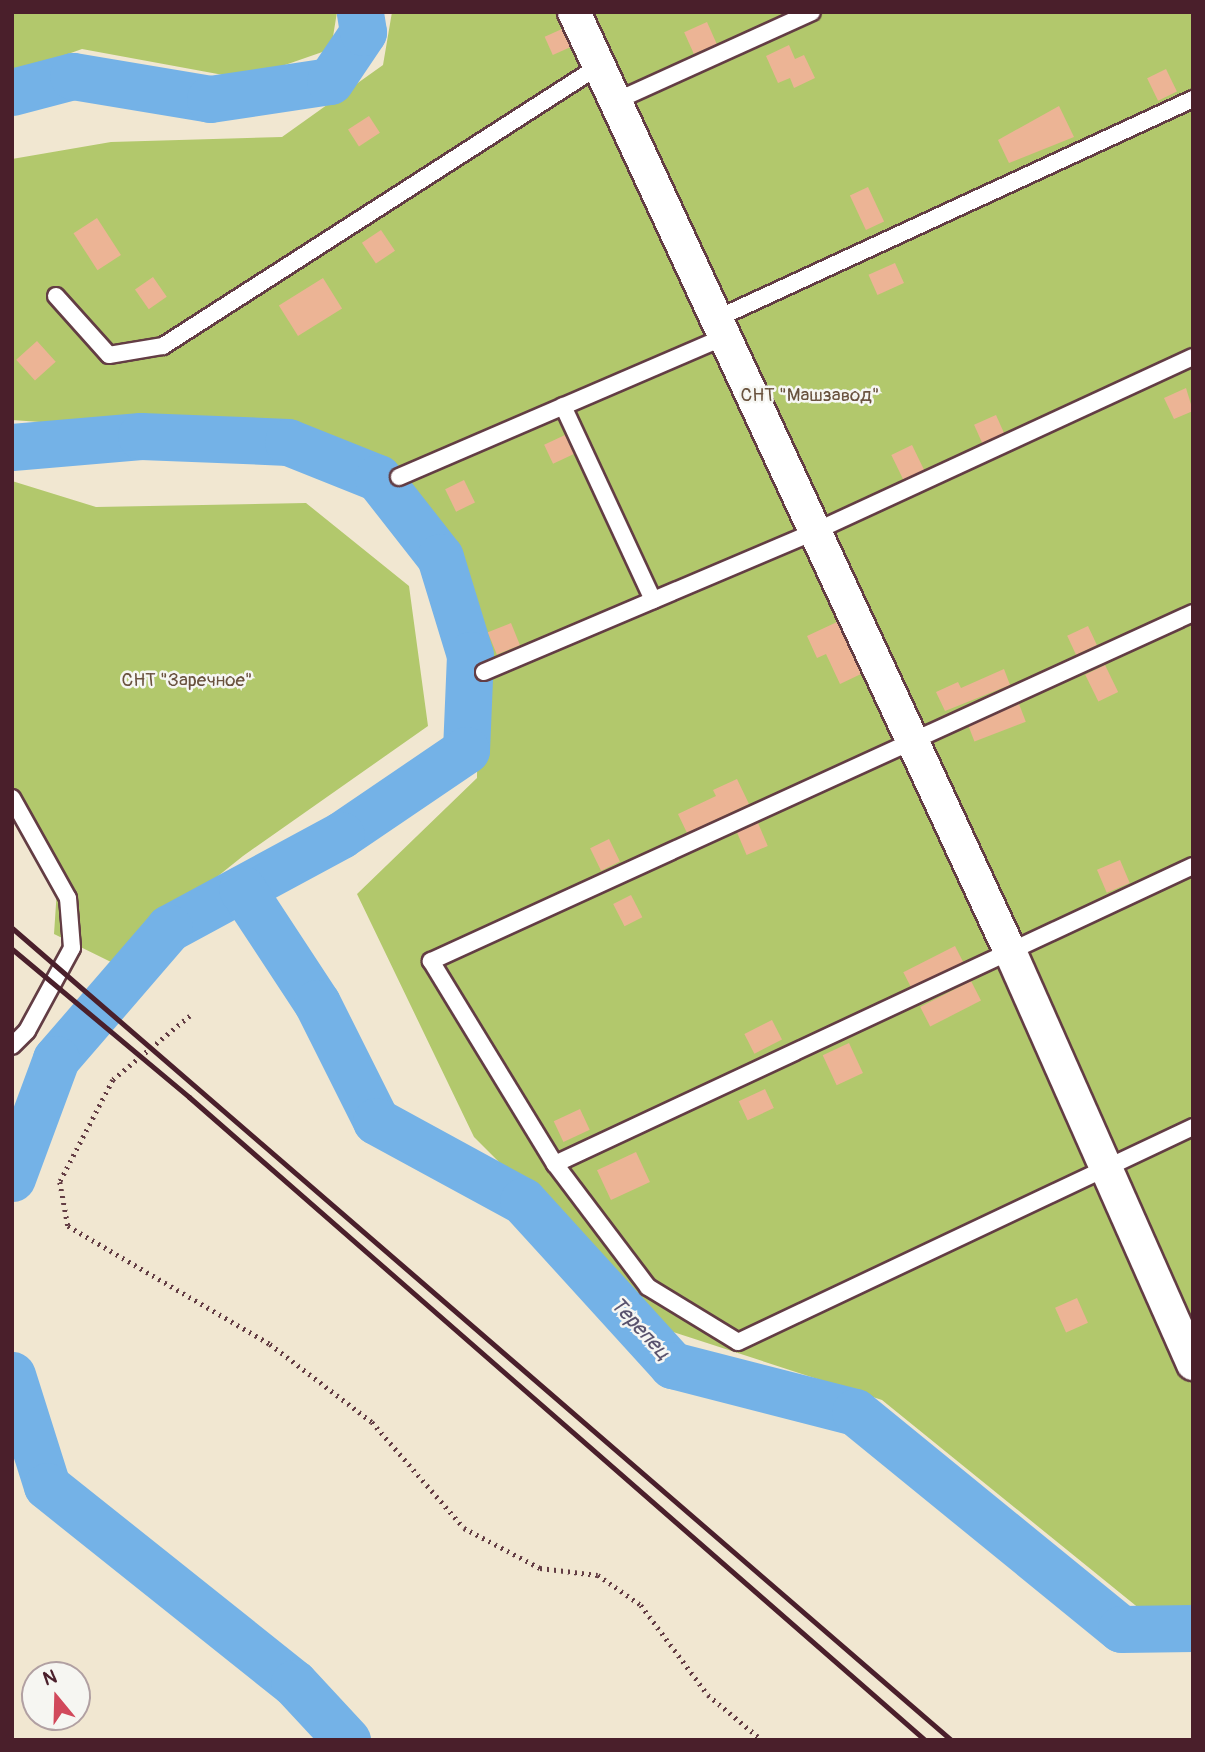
<!DOCTYPE html>
<meta charset="utf-8">
<style>
body{margin:0}
#map{position:relative;width:1205px;height:1752px;overflow:hidden;background:#f1e7d1;font-family:Pangolin,sans-serif}
div>[style]{position:absolute}
.green>*{inset:0;background:#b2c86c}
.river>*{height:47px;margin:-23.5px;padding:0 23.5px;transform-origin:23.5px;border-radius:23.5px;background:#74b2e7}
.building>*{inset:0;background:#ecb495;transform-origin:0 0}
.path>*{height:4.5px;margin-top:-2.25px;transform-origin:0;background:repeating-linear-gradient(90deg,#633d44 0 2px,transparent 0 7px)}
.roads{filter:drop-shadow(2px 0 #633d44) drop-shadow(-2px 0 #633d44) drop-shadow(0 2px #633d44) drop-shadow(0 -2px #633d44)}
.service>*{height:16px;margin:-8px;padding:0 8px;transform-origin:8px;border-radius:8px;background:#fff}
.minor>*{height:32px;margin:-16px;padding:0 16px;transform-origin:16px;border-radius:16px;background:#fff}
.rail>*{height:5px;margin:-2.5px;padding:0 2.5px;transform-origin:2.5px;border-radius:2.5px;background:#4a1f2b}
span{translate:-50% -50%;white-space:nowrap;text-align:center;line-height:1.15;-webkit-text-stroke:5px #f6f6f2;paint-order:stroke}
.park-label{font-size:19px;color:#69523e}
.water-label{font-size:21px;color:#59526d;font-style:italic}
.frame{position:absolute;inset:0;border:14px solid #4a1f2b;pointer-events:none}
.north{position:absolute;left:21px;top:1661px;width:70px;height:70px;box-sizing:border-box;background:#f6f6f2;border:2px solid #b1a0a2;border-radius:50%;rotate:341deg;font-size:19px;font-weight:700;line-height:28px;text-align:center;color:#4a1f2b}
.north::after{content:'';display:block;margin:auto;width:24px;height:32px;background:#d1495b;clip-path:polygon(50% 0,100% 100%,50% 72%,0 100%)}
</style>
<div id="map">
<div class="green">
<i style="clip-path:polygon(12px 12px,337px 12px,331px 49px,245px 79px,82px 49px,12px 74px)"></i>
<i style="clip-path:polygon(392px 12px,1193px 12px,1193px 1652px,882px 1400px,667px 1330px,474px 1137px,357px 894px,477px 778px,478px 664px,459px 553px,409px 489px,287px 428px,125px 428px,12px 420px,12px 159px,111px 142px,282px 137px,383px 65px)"></i>
<i style="clip-path:polygon(12px 481px,96px 507px,306px 503px,409px 586px,428px 726px,243px 856px,111px 962px,54px 934px,58px 874px,12px 799px)"></i>
</div>
<div class="river">
<i style="left:12px;top:92px;width:63px;rotate:-14.7deg"></i>
<i style="left:73px;top:76px;width:139px;rotate:9.5deg"></i>
<i style="left:210px;top:99px;width:121px;rotate:-8.5deg"></i>
<i style="left:330px;top:81px;width:59px;rotate:-56deg"></i>
<i style="left:363px;top:32px;width:20px;rotate:-99deg"></i>
<i style="left:12px;top:447px;width:129px;rotate:-4.9deg"></i>
<i style="left:141px;top:436px;width:147px;rotate:2.3deg"></i>
<i style="left:288px;top:442px;width:97px;rotate:21.8deg"></i>
<i style="left:378px;top:478px;width:100px;rotate:51.9deg"></i>
<i style="left:440px;top:557px;width:102px;rotate:73deg"></i>
<i style="left:470px;top:655px;width:95px;rotate:92.4deg"></i>
<i style="left:466px;top:750px;width:151px;rotate:145.8deg"></i>
<i style="left:341px;top:835px;width:196px;rotate:151.6deg"></i>
<i style="left:169px;top:928px;width:173px;rotate:130.8deg"></i>
<i style="left:56px;top:1059px;width:127px;rotate:110.3deg"></i>
<i style="left:242px;top:889px;width:136px;rotate:56.7deg"></i>
<i style="left:317px;top:1003px;width:132px;rotate:63.4deg"></i>
<i style="left:376px;top:1121px;width:167px;rotate:28.6deg"></i>
<i style="left:523px;top:1201px;width:222px;rotate:47.7deg"></i>
<i style="left:672px;top:1365px;width:189px;rotate:14.4deg"></i>
<i style="left:855px;top:1412px;width:343px;rotate:39.2deg"></i>
<i style="left:1121px;top:1629px;width:72px;rotate:-0.8deg"></i>
<i style="left:12px;top:1375px;width:116px;rotate:72.5deg"></i>
<i style="left:47px;top:1486px;width:316px;rotate:38.6deg"></i>
<i style="left:294px;top:1683px;width:78px;rotate:47.1deg"></i>
</div>
<div class="building">
<i style="left:707px;top:22px;width:24px;height:25px;rotate:66deg"></i>
<i style="left:562px;top:29px;width:20px;height:19px;rotate:66deg"></i>
<i style="clip-path:polygon(789px 45px,795px 59px,804px 55px,815px 78px,794px 88px,790px 78px,778px 83px,766px 56px)"></i>
<i style="left:1166px;top:69px;width:25px;height:21px;rotate:64deg"></i>
<i style="clip-path:polygon(1059px 106px,1074px 137px,1009px 163px,998px 140px)"></i>
<i style="left:369px;top:116px;width:20px;height:25px;rotate:57deg"></i>
<i style="left:868px;top:187px;width:38px;height:20px;rotate:65deg"></i>
<i style="left:97px;top:218px;width:44px;height:28px;rotate:57deg"></i>
<i style="left:381px;top:230px;width:25px;height:23px;rotate:56deg"></i>
<i style="left:895px;top:263px;width:22px;height:29px;rotate:66deg"></i>
<i style="left:153px;top:277px;width:24px;height:22px;rotate:55deg"></i>
<i style="left:323px;top:278px;width:36px;height:52px;rotate:58deg"></i>
<i style="left:37px;top:341px;width:28px;height:28px;rotate:48deg"></i>
<i style="clip-path:polygon(1186px 388px,1193px 411px,1174px 419px,1164px 398px)"></i>
<i style="left:996px;top:415px;width:20px;height:24px;rotate:66deg"></i>
<i style="left:565px;top:435px;width:21px;height:23px;rotate:65deg"></i>
<i style="left:912px;top:445px;width:28px;height:23px;rotate:64deg"></i>
<i style="left:464px;top:480px;width:25px;height:21px;rotate:64deg"></i>
<i style="clip-path:polygon(837px 622px,861px 674px,840px 684px,826px 654px,817px 658px,807px 636px)"></i>
<i style="left:511px;top:623px;width:24px;height:25px;rotate:68deg"></i>
<i style="left:1088px;top:626px;width:21px;height:23px;rotate:65deg"></i>
<i style="left:1105px;top:665px;width:30px;height:22px;rotate:64deg"></i>
<i style="clip-path:polygon(1004px 669px,1010px 685px,945px 711px,936px 692px,958px 682px,961px 688px)"></i>
<i style="left:1019px;top:704px;width:19px;height:55px;rotate:69deg"></i>
<i style="clip-path:polygon(737px 779px,749px 804px,687px 833px,678px 814px,716px 796px,713px 790px)"></i>
<i style="left:758px;top:823px;width:25px;height:23px;rotate:67deg"></i>
<i style="left:609px;top:839px;width:25px;height:21px;rotate:64deg"></i>
<i style="left:1120px;top:860px;width:25px;height:25px;rotate:67deg"></i>
<i style="left:631px;top:895px;width:25px;height:20px;rotate:63deg"></i>
<i style="left:955px;top:946px;width:18px;height:58px;rotate:63deg"></i>
<i style="left:971px;top:981px;width:22px;height:57px;rotate:63deg"></i>
<i style="left:772px;top:1020px;width:22px;height:31px;rotate:63deg"></i>
<i style="left:849px;top:1043px;width:33px;height:29px;rotate:65deg"></i>
<i style="left:765px;top:1089px;width:21px;height:29px;rotate:65deg"></i>
<i style="left:580px;top:1109px;width:23px;height:29px;rotate:65deg"></i>
<i style="left:636px;top:1152px;width:33px;height:43px;rotate:65deg"></i>
<i style="left:1077px;top:1298px;width:27px;height:24px;rotate:66deg"></i>
</div>
<div class="path">
<i style="left:190px;top:1016px;width:100px;rotate:140.3deg"></i>
<i style="left:113px;top:1080px;width:115px;rotate:117.5deg"></i>
<i style="left:60px;top:1182px;width:45px;rotate:79.7deg"></i>
<i style="left:68px;top:1226px;width:234px;rotate:30.3deg"></i>
<i style="left:270px;top:1344px;width:128px;rotate:37.4deg"></i>
<i style="left:372px;top:1422px;width:140px;rotate:49deg"></i>
<i style="left:464px;top:1528px;width:86px;rotate:27.8deg"></i>
<i style="left:540px;top:1568px;width:58px;rotate:6.9deg"></i>
<i style="left:598px;top:1575px;width:52px;rotate:34.9deg"></i>
<i style="left:641px;top:1605px;width:112px;rotate:53.3deg"></i>
<i style="left:708px;top:1695px;width:70px;rotate:39.8deg"></i>
</div>
<div class="roads">
<div class="service">
<i style="left:616px;top:101px;width:215px;rotate:-24.4deg"></i>
<i style="left:56px;top:296px;width:79px;rotate:48.1deg"></i>
<i style="left:109px;top:355px;width:55px;rotate:-9.5deg"></i>
<i style="left:163px;top:346px;width:518px;rotate:-32.71deg"></i>
<i style="left:716px;top:319px;width:525px;rotate:-24.76deg"></i>
<i style="left:563px;top:406px;width:214px;rotate:65.1deg"></i>
<i style="left:399px;top:477px;width:354px;rotate:-23.3deg"></i>
<i style="left:1193px;top:613px;width:838px;rotate:155.45deg"></i>
<i style="left:431px;top:961px;width:238px;rotate:58.6deg"></i>
<i style="left:555px;top:1164px;width:154px;rotate:52.9deg"></i>
<i style="left:648px;top:1287px;width:105px;rotate:31.4deg"></i>
<i style="left:738px;top:1342px;width:503px;rotate:-25.29deg"></i>
<i style="left:484px;top:672px;width:358px;rotate:-23deg"></i>
<i style="left:814px;top:532px;width:417px;rotate:-24.8deg"></i>
<i style="left:12px;top:798px;width:115px;rotate:60.8deg"></i>
<i style="left:68px;top:898px;width:50px;rotate:85.4deg"></i>
<i style="left:72px;top:948px;width:94px;rotate:118.5deg"></i>
<i style="left:27px;top:1031px;width:21px;rotate:135deg"></i>
<i style="left:555px;top:1164px;width:704px;rotate:-25.04deg"></i>
</div>
<div class="minor">
<i style="left:574px;top:12px;width:1033px;rotate:65.1deg"></i>
<i style="left:1009px;top:949px;width:454px;rotate:66.1deg"></i>
</div>
</div>
<div class="rail">
<i style="left:12px;top:928px;width:1241px;rotate:40.85deg"></i>
<i style="left:12px;top:949px;width:231px;rotate:39.9deg"></i>
<i style="left:189px;top:1097px;width:977px;rotate:41.14deg"></i>
</div>
<div class="park-label">
<span style="left:810px;top:396px">СНТ "Машзавод"</span>
<span style="left:187px;top:681px">СНТ "Заречное"</span>
</div>
<div class="water-label">
<span style="left:640px;top:1329px;rotate:47deg">Терепец</span>
</div>
<div class="frame"></div>
<div class="north">N</div>
</div>
